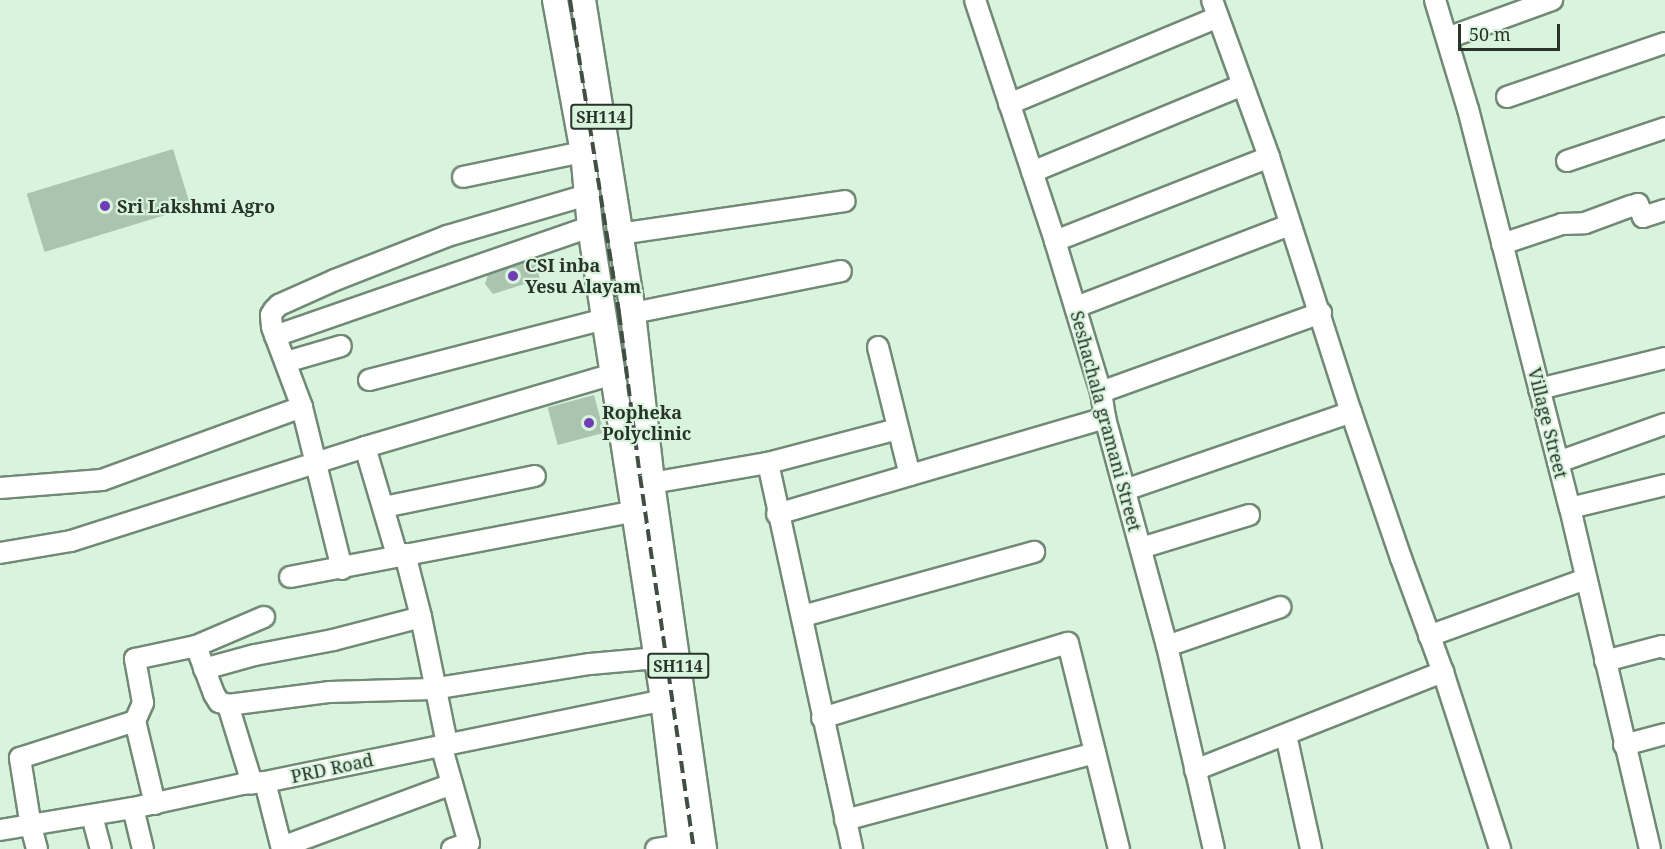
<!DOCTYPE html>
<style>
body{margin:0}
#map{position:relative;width:1665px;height:849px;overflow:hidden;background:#d9f4dd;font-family:"Noto Serif",serif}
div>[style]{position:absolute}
.building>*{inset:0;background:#aac4ae;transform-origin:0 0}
.roads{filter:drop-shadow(2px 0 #718975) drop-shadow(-2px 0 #718975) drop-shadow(0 2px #718975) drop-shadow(0 -2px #718975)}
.minor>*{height:20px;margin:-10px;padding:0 10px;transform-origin:10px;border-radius:10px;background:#fff}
.major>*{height:24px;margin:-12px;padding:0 12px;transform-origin:12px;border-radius:12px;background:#fff}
.rail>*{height:4px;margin-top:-2px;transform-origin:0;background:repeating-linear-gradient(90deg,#414e43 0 12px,transparent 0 18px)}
.dots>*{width:16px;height:16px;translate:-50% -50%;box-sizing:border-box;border:3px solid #d9f4dd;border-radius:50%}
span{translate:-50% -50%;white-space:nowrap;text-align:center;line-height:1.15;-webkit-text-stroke:4.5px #d9f4dd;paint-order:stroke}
.shield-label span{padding:2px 4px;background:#d9f4dd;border:2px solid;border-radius:4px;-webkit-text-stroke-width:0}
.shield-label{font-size:16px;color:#28332a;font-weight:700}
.poi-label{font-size:18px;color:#28332a;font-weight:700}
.left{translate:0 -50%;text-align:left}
.street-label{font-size:18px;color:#28332a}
.scale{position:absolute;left:1458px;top:24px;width:102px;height:27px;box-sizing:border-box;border:3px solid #28332a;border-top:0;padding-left:8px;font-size:18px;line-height:21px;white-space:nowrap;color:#28332a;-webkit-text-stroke:4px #d9f4dd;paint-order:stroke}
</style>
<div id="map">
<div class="building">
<i style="left:173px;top:149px;width:61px;height:153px;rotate:73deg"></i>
<i style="clip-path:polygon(534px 259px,540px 279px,493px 294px,485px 284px,488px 275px)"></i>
<i style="left:594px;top:395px;width:39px;height:48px;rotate:75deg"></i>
</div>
<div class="roads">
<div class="minor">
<i style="left:975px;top:0;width:254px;rotate:71.6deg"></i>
<i style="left:1055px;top:241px;width:158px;rotate:73.1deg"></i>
<i style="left:1101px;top:392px;width:26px;rotate:81deg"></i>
<i style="left:1105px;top:418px;width:236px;rotate:74.8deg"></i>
<i style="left:1167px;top:646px;width:208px;rotate:77deg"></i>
<i style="left:1212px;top:0;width:167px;rotate:70deg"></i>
<i style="left:1269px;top:157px;width:268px;rotate:72.2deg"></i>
<i style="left:1351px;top:412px;width:154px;rotate:71.1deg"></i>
<i style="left:1401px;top:558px;width:121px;rotate:69.8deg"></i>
<i style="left:1443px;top:672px;width:186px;rotate:72.1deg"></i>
<i style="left:1435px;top:0;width:114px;rotate:73.2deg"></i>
<i style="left:1468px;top:109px;width:412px;rotate:75.7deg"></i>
<i style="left:1570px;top:508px;width:350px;rotate:76.8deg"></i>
<i style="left:1447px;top:38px;width:112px;rotate:-19.9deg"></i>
<i style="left:1507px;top:97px;width:167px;rotate:-18.9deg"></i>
<i style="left:1009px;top:104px;width:226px;rotate:-22.6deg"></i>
<i style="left:1567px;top:161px;width:103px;rotate:-18.6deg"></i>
<i style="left:1032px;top:172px;width:228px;rotate:-22.4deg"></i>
<i style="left:463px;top:177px;width:123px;rotate:-11.8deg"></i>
<i style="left:619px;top:234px;width:228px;rotate:-8.3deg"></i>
<i style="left:1055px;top:241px;width:230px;rotate:-21.4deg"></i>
<i style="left:1502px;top:244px;width:63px;rotate:-18.4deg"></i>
<i style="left:1562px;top:224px;width:23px;rotate:-2deg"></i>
<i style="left:1585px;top:223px;width:49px;rotate:-20.3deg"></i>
<i style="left:1631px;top:206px;width:7px;rotate:-16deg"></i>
<i style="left:1638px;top:204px;width:14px;rotate:69deg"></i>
<i style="left:1643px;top:217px;width:23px;rotate:-18deg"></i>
<i style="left:1076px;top:307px;width:229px;rotate:-21deg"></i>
<i style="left:633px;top:313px;width:212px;rotate:-11.4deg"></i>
<i style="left:275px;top:336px;width:333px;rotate:-19.1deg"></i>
<i style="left:878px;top:347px;width:132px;rotate:76deg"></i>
<i style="left:286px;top:362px;width:57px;rotate:-16.2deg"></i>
<i style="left:369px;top:380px;width:244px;rotate:-14.5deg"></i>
<i style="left:1539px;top:389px;width:130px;rotate:-13.8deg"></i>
<i style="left:1101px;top:392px;width:234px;rotate:-19.8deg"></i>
<i style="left:365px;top:447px;width:113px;rotate:73.5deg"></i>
<i style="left:1558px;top:462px;width:114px;rotate:-19.6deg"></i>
<i style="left:768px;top:463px;width:134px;rotate:-14.7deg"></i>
<i style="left:652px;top:483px;width:118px;rotate:-9.8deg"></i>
<i style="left:768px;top:463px;width:395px;rotate:77.7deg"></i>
<i style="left:0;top:488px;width:102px;rotate:-4.5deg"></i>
<i style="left:102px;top:480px;width:213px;rotate:-20.1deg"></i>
<i style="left:1125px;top:490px;width:239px;rotate:-19deg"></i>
<i style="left:384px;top:507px;width:154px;rotate:-11.6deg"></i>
<i style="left:1570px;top:508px;width:98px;rotate:-13.6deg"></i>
<i style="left:777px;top:514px;width:342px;rotate:-16.3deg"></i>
<i style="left:1141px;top:548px;width:113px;rotate:-17deg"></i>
<i style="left:0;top:553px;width:72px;rotate:-9.6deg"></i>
<i style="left:71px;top:541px;width:309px;rotate:-17.7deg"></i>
<i style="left:365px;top:447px;width:259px;rotate:-16.4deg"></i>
<i style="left:405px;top:554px;width:65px;rotate:75.7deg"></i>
<i style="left:421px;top:617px;width:130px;rotate:78.4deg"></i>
<i style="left:342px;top:569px;width:167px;rotate:-103.9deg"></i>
<i style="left:302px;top:407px;width:85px;rotate:-110.6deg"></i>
<i style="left:272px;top:327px;width:12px;rotate:-95deg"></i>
<i style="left:271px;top:315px;width:6px;rotate:-59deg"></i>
<i style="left:274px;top:310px;width:7px;rotate:-45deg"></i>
<i style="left:279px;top:305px;width:61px;rotate:-24.1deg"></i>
<i style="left:335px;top:280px;width:120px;rotate:-21.4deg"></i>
<i style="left:447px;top:236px;width:146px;rotate:-16.3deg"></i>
<i style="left:290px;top:577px;width:351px;rotate:-10.8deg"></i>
<i style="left:803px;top:616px;width:240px;rotate:-15.5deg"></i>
<i style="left:1429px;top:636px;width:167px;rotate:-20deg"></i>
<i style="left:196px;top:646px;width:51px;rotate:69.4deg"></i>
<i style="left:214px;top:694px;width:9px;rotate:58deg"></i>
<i style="left:219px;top:702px;width:9px;rotate:18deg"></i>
<i style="left:228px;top:705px;width:103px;rotate:-7.3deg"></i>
<i style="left:330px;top:692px;width:102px;rotate:-1.7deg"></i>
<i style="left:432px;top:689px;width:160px;rotate:-9deg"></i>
<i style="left:590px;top:664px;width:67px;rotate:-5.1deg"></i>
<i style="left:1167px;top:646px;width:120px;rotate:-19deg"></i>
<i style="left:1605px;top:661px;width:59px;rotate:-14.7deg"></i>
<i style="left:1662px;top:646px;width:4px;rotate:34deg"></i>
<i style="left:204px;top:669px;width:53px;rotate:-15.4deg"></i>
<i style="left:255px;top:655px;width:79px;rotate:-10.9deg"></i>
<i style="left:333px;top:640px;width:91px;rotate:-14.6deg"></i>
<i style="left:228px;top:705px;width:82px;rotate:72.9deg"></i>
<i style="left:822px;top:718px;width:257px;rotate:-17deg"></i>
<i style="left:1068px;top:643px;width:212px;rotate:76.1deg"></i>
<i style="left:1286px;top:735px;width:117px;rotate:77.6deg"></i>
<i style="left:441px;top:745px;width:102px;rotate:74.1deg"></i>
<i style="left:469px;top:843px;width:18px;rotate:161deg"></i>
<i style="left:1624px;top:745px;width:42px;rotate:-15deg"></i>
<i style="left:1195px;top:770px;width:267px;rotate:-21.6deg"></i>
<i style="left:265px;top:782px;width:69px;rotate:75.8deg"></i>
<i style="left:155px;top:804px;width:85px;rotate:-103.5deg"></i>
<i style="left:135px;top:721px;width:20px;rotate:-66deg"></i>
<i style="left:143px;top:703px;width:45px;rotate:-100.3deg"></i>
<i style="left:135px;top:659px;width:62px;rotate:-12deg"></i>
<i style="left:196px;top:646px;width:74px;rotate:-23.1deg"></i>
<i style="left:133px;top:808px;width:42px;rotate:76.3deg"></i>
<i style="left:92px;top:816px;width:34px;rotate:75deg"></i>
<i style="left:845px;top:820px;width:259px;rotate:-15deg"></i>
<i style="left:0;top:830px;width:135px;rotate:-9.4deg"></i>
<i style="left:133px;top:808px;width:112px;rotate:-12.4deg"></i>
<i style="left:242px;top:784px;width:23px;rotate:-5deg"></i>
<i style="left:265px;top:782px;width:406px;rotate:-11.6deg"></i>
<i style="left:282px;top:847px;width:181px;rotate:-20.3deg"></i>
<i style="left:37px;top:849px;width:23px;rotate:-105deg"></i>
<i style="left:31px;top:827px;width:70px;rotate:-99.1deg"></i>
<i style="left:20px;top:758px;width:121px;rotate:-17.8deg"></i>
<i style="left:656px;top:849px;width:24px;rotate:-9deg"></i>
</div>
<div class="major">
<i style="left:555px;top:0;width:155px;rotate:79.6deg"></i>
<i style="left:583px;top:152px;width:75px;rotate:84.7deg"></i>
<i style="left:590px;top:227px;width:479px;rotate:81.2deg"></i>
<i style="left:663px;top:700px;width:150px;rotate:83.1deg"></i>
<i style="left:583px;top:0;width:317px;rotate:80.9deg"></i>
<i style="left:633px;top:313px;width:171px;rotate:83.6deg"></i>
<i style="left:652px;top:483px;width:370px;rotate:81.9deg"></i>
</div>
</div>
<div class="rail">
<i style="left:570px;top:0;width:317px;rotate:81.1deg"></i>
<i style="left:619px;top:313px;width:164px;rotate:82.7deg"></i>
<i style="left:640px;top:476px;width:377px;rotate:81.8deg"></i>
</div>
<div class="dots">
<i style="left:105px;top:206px;background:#713db4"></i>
<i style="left:513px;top:276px;background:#713db4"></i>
<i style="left:589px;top:423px;background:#713db4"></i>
</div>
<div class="shield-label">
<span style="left:601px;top:117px">SH114</span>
<span style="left:678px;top:666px">SH114</span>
</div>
<div class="poi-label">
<span class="left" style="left:117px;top:206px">Sri Lakshmi Agro</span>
<span class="left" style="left:525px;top:276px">CSI inba<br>Yesu Alayam</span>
<span class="left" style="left:602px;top:423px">Ropheka<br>Polyclinic</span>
</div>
<div class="street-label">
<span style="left:1106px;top:421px;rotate:75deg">Seshachala gramani Street</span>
<span style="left:1548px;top:423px;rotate:76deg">Village Street</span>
<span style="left:332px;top:768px;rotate:-12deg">PRD Road</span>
</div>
<div class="scale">50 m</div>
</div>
